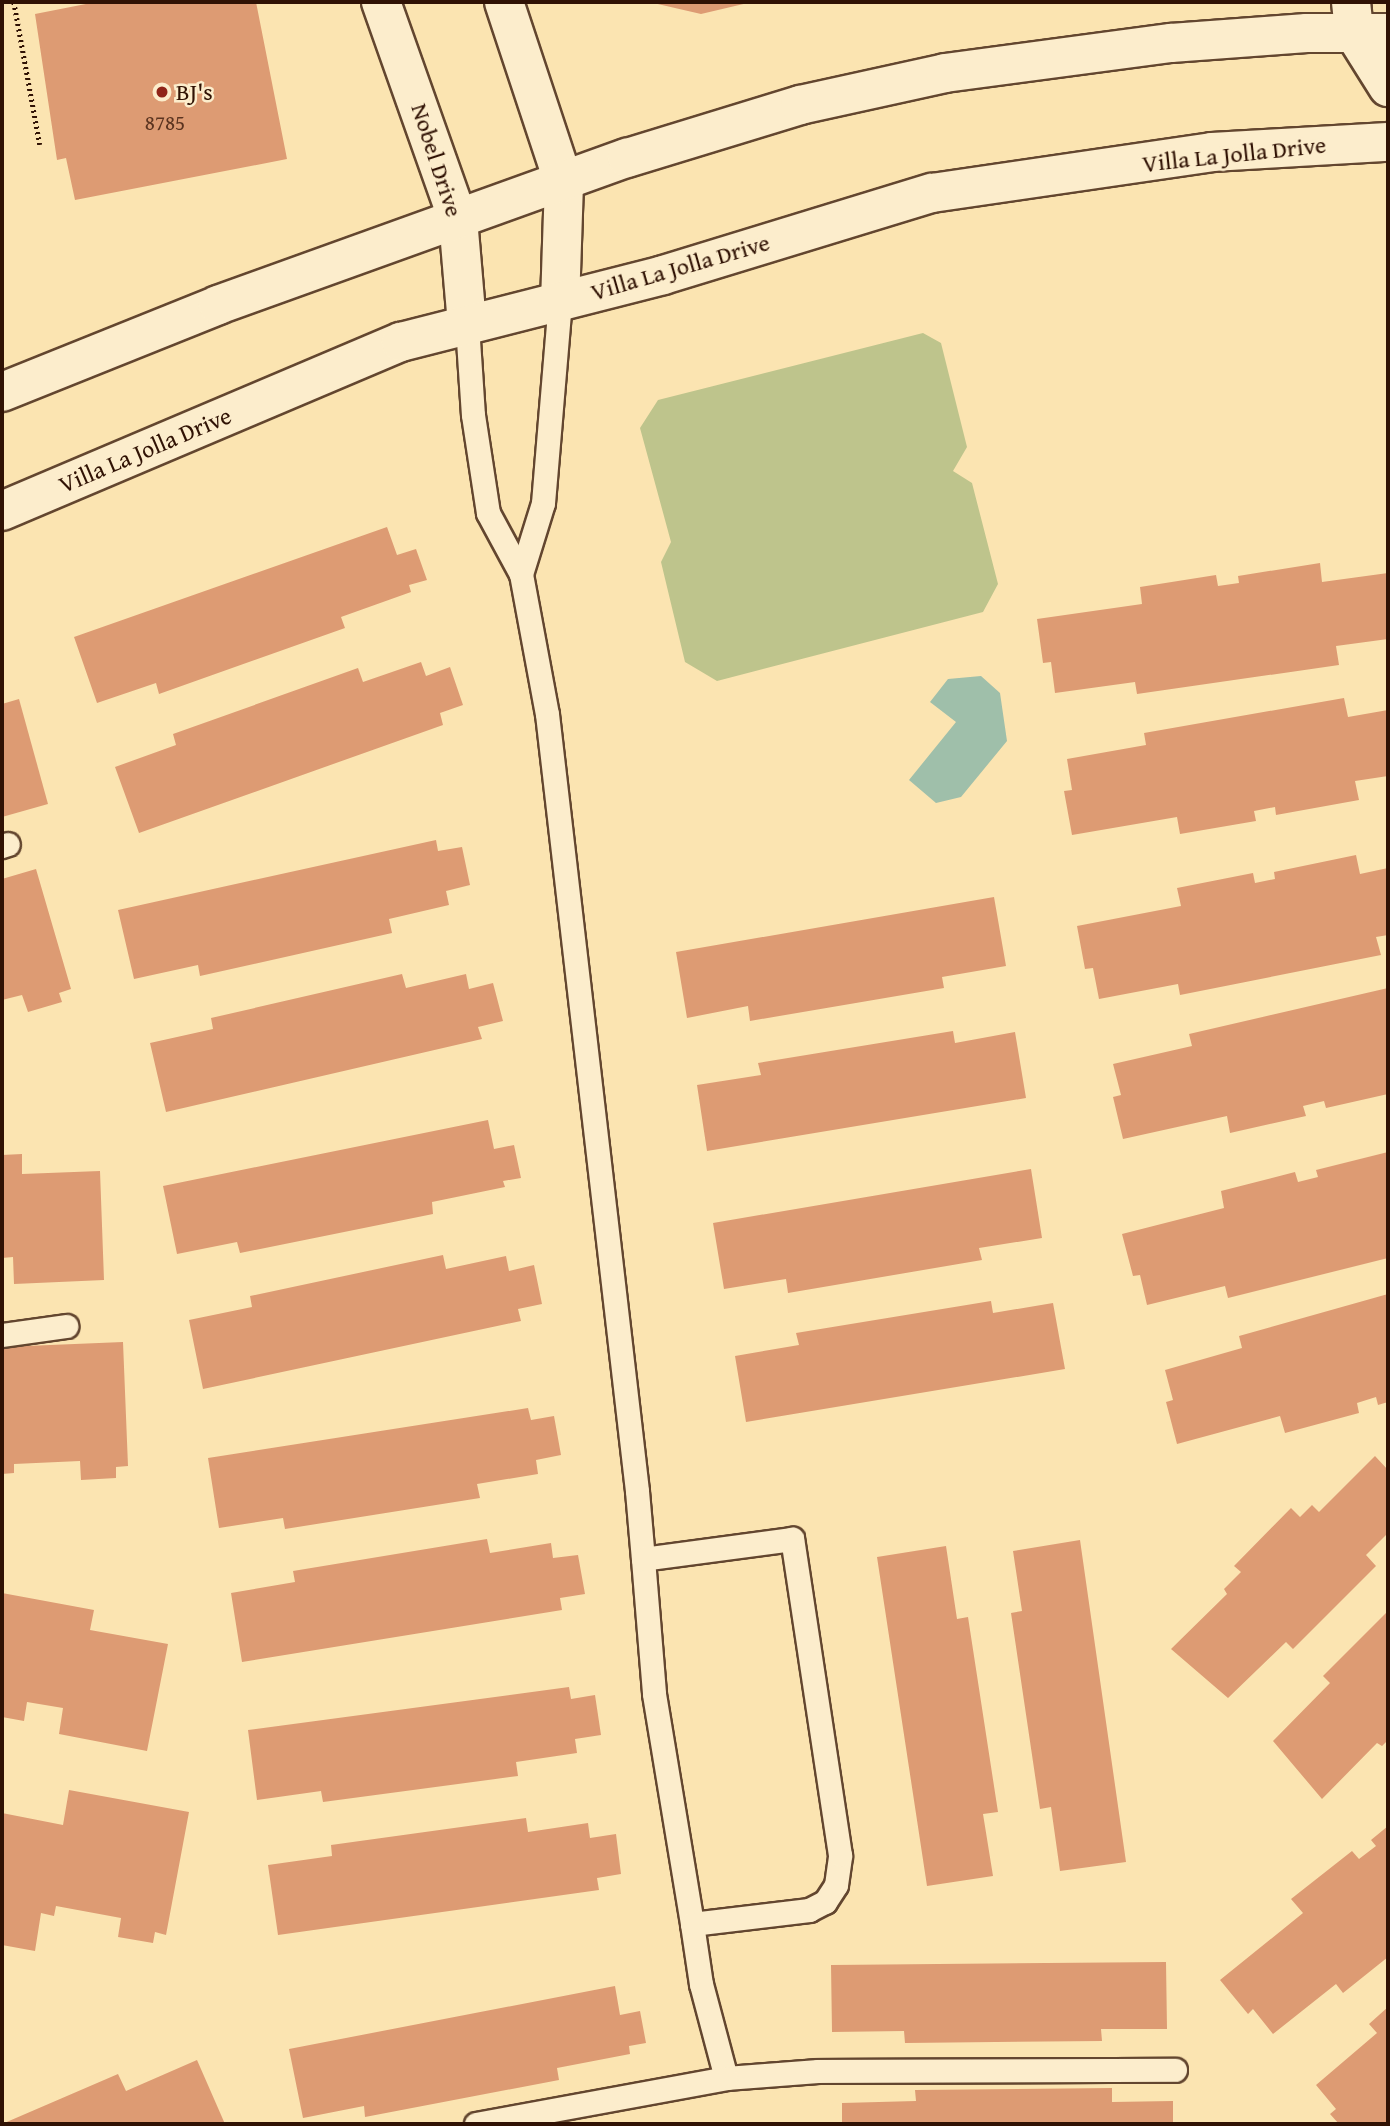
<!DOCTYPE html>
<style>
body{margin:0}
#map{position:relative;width:1390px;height:2126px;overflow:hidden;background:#fbe4b1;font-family:"Gentium Book Plus",serif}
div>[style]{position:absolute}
.green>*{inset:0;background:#bec48c}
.water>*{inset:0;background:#9fbfaa}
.building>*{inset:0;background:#dd9b73}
.path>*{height:4.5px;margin-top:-2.25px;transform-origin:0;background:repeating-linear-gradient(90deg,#301204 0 2px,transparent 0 5.5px)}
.roads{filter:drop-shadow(2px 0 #63462f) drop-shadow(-2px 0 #63462f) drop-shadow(0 2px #63462f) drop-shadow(0 -2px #63462f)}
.service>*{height:23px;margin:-11.5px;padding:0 11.5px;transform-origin:11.5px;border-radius:11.5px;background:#fcedcc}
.minor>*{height:38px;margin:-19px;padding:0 19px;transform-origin:19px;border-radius:19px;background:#fcedcc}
.secondary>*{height:38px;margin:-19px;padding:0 19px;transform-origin:19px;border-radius:19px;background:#fcedcc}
.dots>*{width:19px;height:19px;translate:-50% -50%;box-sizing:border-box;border:4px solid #fcedcc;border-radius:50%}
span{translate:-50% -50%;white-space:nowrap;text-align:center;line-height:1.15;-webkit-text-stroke:5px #fcedcc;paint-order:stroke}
.number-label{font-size:21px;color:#5b3420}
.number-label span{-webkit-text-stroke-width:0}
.poi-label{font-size:24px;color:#301204}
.left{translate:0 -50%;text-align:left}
.street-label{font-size:24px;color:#301204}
.frame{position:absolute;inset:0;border:4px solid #301204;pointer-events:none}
</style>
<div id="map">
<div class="green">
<i style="clip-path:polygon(923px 333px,941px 343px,967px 447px,953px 471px,972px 483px,998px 584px,983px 612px,717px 681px,685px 662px,661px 562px,671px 542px,640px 428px,658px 400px)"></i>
</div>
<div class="water">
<i style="clip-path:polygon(981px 676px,1000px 693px,1007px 741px,961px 797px,936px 803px,909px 780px,956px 722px,930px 702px,948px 679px)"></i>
</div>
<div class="building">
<i style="clip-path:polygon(96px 2px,256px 2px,287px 159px,75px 200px,66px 158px,57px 160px,35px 14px)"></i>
<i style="clip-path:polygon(649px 2px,752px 2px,701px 14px)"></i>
<i style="clip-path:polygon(387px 527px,397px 555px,416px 549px,427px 580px,409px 585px,411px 592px,341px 617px,345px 628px,159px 694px,156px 683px,97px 703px,74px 637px)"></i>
<i style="clip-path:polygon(1320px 563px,1322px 582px,1388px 573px,1388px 639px,1336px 646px,1339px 665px,1137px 694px,1135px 682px,1055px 693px,1051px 662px,1043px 663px,1037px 619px,1142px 604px,1140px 587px,1216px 575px,1218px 586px,1239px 583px,1238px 576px)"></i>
<i style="clip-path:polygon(421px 662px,426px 676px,450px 667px,463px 705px,440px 713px,443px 725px,139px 833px,115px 767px,176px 745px,173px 734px,358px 668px,363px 682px)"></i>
<i style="clip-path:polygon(1344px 698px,1348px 717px,1388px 710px,1388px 776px,1355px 781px,1359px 800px,1276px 815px,1275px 807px,1254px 811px,1256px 821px,1180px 834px,1177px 817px,1072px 835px,1064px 791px,1072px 790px,1067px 759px,1146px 745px,1144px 733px)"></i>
<i style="clip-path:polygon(19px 699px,48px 804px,2px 817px,2px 704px)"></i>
<i style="clip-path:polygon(436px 840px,438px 851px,462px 847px,470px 885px,446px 891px,449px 905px,389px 919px,392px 933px,200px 976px,198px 965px,134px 979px,118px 910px)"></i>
<i style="clip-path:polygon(1356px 855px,1360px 874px,1388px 868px,1388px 935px,1376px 937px,1381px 955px,1180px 995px,1178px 984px,1099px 999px,1093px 968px,1085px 969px,1077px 926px,1181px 906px,1177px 888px,1253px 873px,1255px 883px,1275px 879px,1274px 872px)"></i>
<i style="clip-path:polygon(36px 869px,71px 989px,59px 993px,62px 1002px,28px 1012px,22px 995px,2px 1000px,2px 879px)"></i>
<i style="clip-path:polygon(994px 897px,1006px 966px,942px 977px,944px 988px,750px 1021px,748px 1006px,687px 1018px,676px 952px)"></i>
<i style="clip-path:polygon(402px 974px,406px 988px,466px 974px,469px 989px,493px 983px,503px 1021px,478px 1027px,482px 1039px,166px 1112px,150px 1043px,213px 1029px,211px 1018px)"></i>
<i style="clip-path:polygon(1388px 988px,1388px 1094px,1326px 1108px,1324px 1101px,1303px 1106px,1306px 1116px,1230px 1133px,1227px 1116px,1123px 1139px,1113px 1097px,1121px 1095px,1113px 1064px,1192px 1046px,1189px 1034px)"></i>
<i style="clip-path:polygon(953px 1031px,955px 1043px,1015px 1032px,1026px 1098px,707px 1151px,697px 1085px,761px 1075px,758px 1063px)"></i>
<i style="clip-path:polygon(488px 1120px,494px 1149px,514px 1145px,521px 1178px,503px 1181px,505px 1187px,432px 1202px,433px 1214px,240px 1253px,237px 1242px,177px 1254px,163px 1186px)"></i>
<i style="clip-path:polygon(1388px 1152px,1388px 1258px,1228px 1298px,1225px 1286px,1147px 1305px,1140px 1275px,1133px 1276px,1122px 1234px,1224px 1208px,1221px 1191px,1295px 1172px,1298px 1182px,1318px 1177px,1316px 1170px)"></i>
<i style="clip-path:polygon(22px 1154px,22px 1174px,100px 1171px,104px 1280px,14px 1284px,13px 1257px,2px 1258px,2px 1155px)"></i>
<i style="clip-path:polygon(1031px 1169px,1042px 1238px,979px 1248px,982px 1260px,788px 1293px,786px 1279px,724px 1289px,713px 1223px)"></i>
<i style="clip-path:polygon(443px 1255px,446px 1269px,506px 1256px,509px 1271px,534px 1265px,542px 1304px,518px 1309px,521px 1321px,203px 1389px,189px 1320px,252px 1307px,250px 1296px)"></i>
<i style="clip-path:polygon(1388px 1294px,1388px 1402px,1378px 1405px,1376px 1397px,1357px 1403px,1359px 1413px,1285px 1433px,1280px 1416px,1177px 1444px,1166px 1402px,1173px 1400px,1165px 1370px,1242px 1348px,1239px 1336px)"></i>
<i style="clip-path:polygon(991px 1301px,993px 1313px,1053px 1303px,1065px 1369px,746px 1422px,735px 1356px,799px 1345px,796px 1333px)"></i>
<i style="clip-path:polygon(123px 1342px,128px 1466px,116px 1467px,116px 1478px,81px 1480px,80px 1461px,14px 1464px,14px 1473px,2px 1474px,2px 1347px)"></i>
<i style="clip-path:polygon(528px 1408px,531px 1420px,554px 1416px,561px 1455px,536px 1460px,538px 1474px,477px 1484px,480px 1498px,285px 1529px,283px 1518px,219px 1528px,208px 1458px)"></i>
<i style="clip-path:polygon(1375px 1456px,1388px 1470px,1388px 1533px,1366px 1555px,1376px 1566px,1293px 1649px,1286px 1642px,1228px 1698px,1171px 1649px,1227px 1594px,1224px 1589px,1241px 1572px,1234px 1566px,1291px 1508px,1300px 1517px,1312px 1505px,1319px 1512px)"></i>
<i style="clip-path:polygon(487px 1539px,490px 1553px,551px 1543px,553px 1558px,578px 1555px,585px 1594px,560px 1598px,562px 1610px,242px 1662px,231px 1593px,295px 1582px,293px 1571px)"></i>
<i style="clip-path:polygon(1080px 1540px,1126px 1862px,1060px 1871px,1051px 1807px,1040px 1809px,1011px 1613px,1022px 1611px,1013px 1551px)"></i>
<i style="clip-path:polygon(946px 1546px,957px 1619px,968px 1617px,998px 1812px,983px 1814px,993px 1876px,927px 1886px,877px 1557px)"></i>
<i style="clip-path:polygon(2px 1593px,94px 1610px,90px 1630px,168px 1644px,147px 1751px,59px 1734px,63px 1708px,27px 1702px,24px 1721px,2px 1717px)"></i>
<i style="clip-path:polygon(1388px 1611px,1388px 1740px,1382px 1746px,1377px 1743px,1322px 1799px,1273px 1741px,1330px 1683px,1323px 1676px)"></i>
<i style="clip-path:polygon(569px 1687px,571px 1699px,595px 1695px,601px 1735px,575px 1739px,577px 1753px,516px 1762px,518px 1776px,323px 1802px,321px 1791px,257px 1800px,248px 1730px)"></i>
<i style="clip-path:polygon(69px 1790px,189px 1812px,166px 1935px,155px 1932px,153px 1943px,118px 1937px,121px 1918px,56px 1906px,54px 1916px,41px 1913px,35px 1951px,2px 1945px,2px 1813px,63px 1825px)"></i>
<i style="clip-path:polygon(526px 1818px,528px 1832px,588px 1823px,590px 1838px,616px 1834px,621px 1874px,597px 1878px,599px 1890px,278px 1935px,268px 1865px,332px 1856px,331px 1845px)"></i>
<i style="clip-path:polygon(1388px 1826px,1388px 1957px,1343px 1993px,1336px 1984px,1273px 2034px,1253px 2009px,1248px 2014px,1220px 1980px,1303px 1913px,1291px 1899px,1352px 1851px,1359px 1859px,1376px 1846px,1371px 1840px)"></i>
<i style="clip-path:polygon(1166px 1962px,1167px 2029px,1101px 2029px,1102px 2041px,905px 2043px,904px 2031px,832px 2032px,831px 1965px)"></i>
<i style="clip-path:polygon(615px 1986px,620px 2015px,640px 2011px,646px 2043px,629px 2046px,630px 2054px,557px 2068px,559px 2080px,365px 2117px,364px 2106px,303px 2118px,289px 2049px)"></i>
<i style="clip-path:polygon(1388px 2007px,1388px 2123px,1339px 2124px,1330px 2114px,1336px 2109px,1316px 2085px,1377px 2033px,1369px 2024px)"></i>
<i style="clip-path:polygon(197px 2060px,225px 2124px,2px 2124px,118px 2074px,126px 2091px)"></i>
<i style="clip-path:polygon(1112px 2088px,1112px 2102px,1173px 2101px,1173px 2124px,842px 2124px,842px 2103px,916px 2101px,915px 2090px)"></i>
</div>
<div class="path">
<i style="left:14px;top:2px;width:145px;rotate:79.7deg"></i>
</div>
<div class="roads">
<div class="service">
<i style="left:467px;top:325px;width:90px;rotate:86.2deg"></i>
<i style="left:473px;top:415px;width:99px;rotate:81.3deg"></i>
<i style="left:488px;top:513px;width:69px;rotate:61.6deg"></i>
<i style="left:521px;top:574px;width:142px;rotate:79.5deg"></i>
<i style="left:547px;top:714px;width:782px;rotate:83.39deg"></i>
<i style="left:637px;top:1491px;width:68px;rotate:85deg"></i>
<i style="left:643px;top:1559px;width:135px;rotate:85.3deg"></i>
<i style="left:654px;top:1694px;width:233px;rotate:80.6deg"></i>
<i style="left:692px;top:1924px;width:118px;rotate:-6.8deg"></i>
<i style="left:809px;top:1910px;width:18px;rotate:-27deg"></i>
<i style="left:825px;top:1902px;width:20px;rotate:-57deg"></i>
<i style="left:836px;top:1885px;width:30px;rotate:-82deg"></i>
<i style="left:840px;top:1855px;width:320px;rotate:-98.6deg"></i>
<i style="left:792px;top:1539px;width:150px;rotate:172.4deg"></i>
<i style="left:521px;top:574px;width:74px;rotate:-72.8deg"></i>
<i style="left:543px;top:503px;width:203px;rotate:-85.2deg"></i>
<i style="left:2px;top:846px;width:6px;rotate:-18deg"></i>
<i style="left:2px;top:1335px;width:65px;rotate:-8deg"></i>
<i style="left:692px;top:1924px;width:61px;rotate:81.5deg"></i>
<i style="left:701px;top:1984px;width:97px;rotate:75.1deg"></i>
<i style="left:726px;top:2078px;width:92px;rotate:-4.4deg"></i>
<i style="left:818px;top:2071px;width:357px;rotate:-0.2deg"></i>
<i style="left:476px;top:2124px;width:254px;rotate:-10.4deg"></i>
</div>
<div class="minor">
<i style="left:1351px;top:2px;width:31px;rotate:84deg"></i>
<i style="left:1354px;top:33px;width:64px;rotate:57.8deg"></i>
</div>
<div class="secondary">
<i style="left:381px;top:2px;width:230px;rotate:70.5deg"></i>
<i style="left:458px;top:219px;width:106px;rotate:85.1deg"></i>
<i style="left:504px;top:2px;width:191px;rotate:71.7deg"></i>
<i style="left:564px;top:183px;width:118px;rotate:91.9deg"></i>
<i style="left:2px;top:392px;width:233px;rotate:-21.9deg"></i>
<i style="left:218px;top:305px;width:435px;rotate:-19.8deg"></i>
<i style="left:627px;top:158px;width:181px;rotate:-17deg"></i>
<i style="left:800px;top:105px;width:148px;rotate:-12.4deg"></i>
<i style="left:945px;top:73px;width:228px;rotate:-7.6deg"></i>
<i style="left:1171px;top:43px;width:136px;rotate:-4.2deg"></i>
<i style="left:1307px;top:33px;width:81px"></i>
<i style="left:2px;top:511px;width:433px;rotate:-23deg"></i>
<i style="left:401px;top:342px;width:270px;rotate:-14.3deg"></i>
<i style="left:663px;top:275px;width:281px;rotate:-17deg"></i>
<i style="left:932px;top:193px;width:283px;rotate:-8.3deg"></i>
<i style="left:1212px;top:152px;width:176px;rotate:-3.3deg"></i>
</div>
</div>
<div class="dots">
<i style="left:162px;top:92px;background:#8f2418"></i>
</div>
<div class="number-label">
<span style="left:165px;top:123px">8785</span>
</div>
<div class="poi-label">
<span class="left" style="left:176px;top:92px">BJ's</span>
</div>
<div class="street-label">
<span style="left:1234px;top:154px;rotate:-6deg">Villa La Jolla Drive</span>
<span style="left:437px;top:160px;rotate:72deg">Nobel Drive</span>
<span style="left:680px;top:267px;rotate:-16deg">Villa La Jolla Drive</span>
<span style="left:145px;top:450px;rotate:-23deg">Villa La Jolla Drive</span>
</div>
<div class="frame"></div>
</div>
